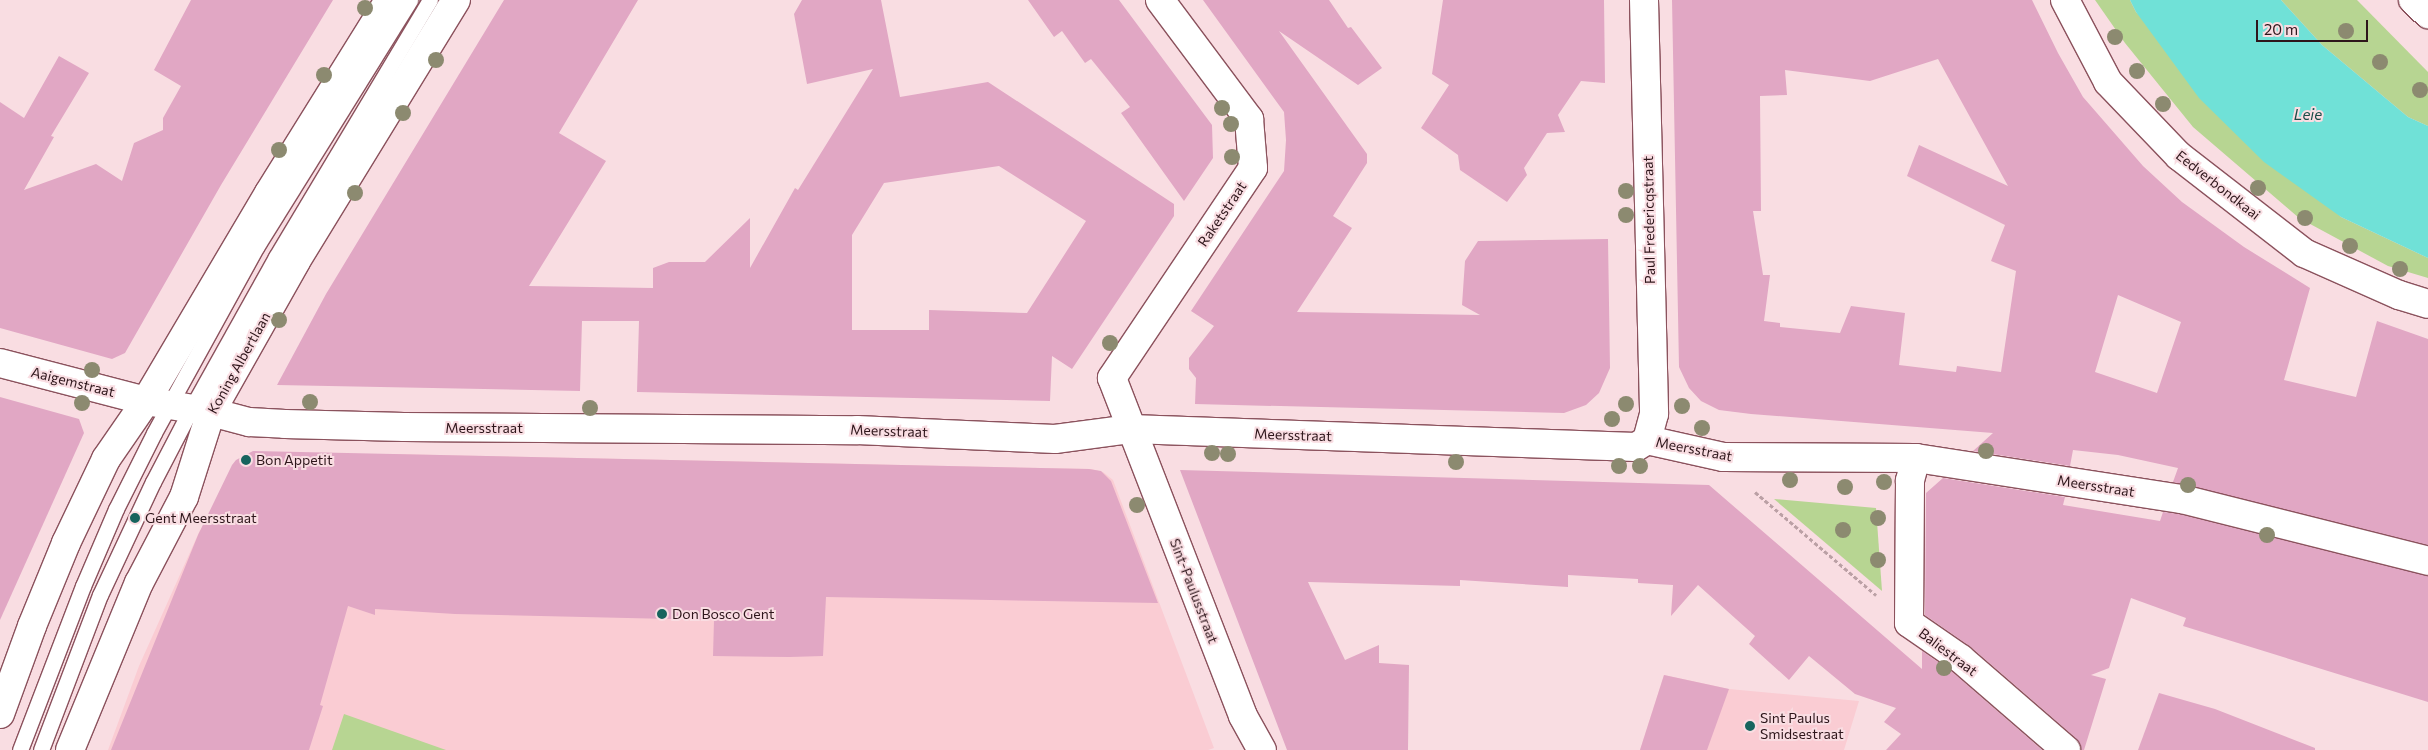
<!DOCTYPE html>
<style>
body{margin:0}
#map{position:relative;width:2428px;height:750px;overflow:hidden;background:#f9dde2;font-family:Commissioner,sans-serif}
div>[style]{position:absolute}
.built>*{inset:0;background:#faccd3}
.green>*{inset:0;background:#b7d592}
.water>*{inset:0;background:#70e1d7}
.building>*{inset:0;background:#e1a7c4}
.path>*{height:3px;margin-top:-1.5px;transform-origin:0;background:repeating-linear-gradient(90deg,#bba0a5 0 4px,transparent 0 6.5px)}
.roads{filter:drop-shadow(1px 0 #8b525d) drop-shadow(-1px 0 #8b525d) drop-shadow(0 1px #8b525d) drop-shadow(0 -1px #8b525d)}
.service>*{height:15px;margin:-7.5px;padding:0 7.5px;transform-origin:7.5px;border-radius:7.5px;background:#fff}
.minor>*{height:28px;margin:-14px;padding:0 14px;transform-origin:14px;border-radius:14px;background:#fff}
.tertiary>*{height:28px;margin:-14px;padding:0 14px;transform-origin:14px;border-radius:14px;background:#fff}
.trees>*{width:16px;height:16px;margin:-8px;border-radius:50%;background:#8c8a70}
.dots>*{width:14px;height:14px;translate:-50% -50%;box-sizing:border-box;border:2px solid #f9dde2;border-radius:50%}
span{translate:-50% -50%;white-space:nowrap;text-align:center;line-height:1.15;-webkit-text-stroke:4px #f9dde2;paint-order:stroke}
.street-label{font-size:14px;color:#2e161b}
.poi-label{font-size:14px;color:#2e161b}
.left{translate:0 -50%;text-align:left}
.water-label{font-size:15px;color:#1a4d48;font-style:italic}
.scale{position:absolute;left:2256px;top:20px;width:112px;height:22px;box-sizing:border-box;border:2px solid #2e161b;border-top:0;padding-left:6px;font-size:15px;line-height:18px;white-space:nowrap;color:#2e161b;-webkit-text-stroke:4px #f9dde2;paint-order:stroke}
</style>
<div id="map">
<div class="built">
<i style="clip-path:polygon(389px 454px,1091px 469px,1103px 472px,1113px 480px,1214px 748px,1208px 750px,108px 750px,139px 666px,200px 530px,352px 580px)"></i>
<i style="clip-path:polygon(1664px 675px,1729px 689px,1859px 701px,1844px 750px,1640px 750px)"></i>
</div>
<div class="green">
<i style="clip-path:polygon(2095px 0,2130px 0,2136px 12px,2341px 217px,2428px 258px,2428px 278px,2388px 266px,2299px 218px,2193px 127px,2125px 43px)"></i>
<i style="clip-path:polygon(2281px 0,2357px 0,2428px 72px,2428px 126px,2408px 117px,2322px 45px)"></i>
<i style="clip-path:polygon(1774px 499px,1876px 508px,1882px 591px)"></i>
<i style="clip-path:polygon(344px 714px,446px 750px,332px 750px)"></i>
</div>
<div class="water">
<i style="clip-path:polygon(2130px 0,2281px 0,2322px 45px,2408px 117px,2428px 126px,2428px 258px,2341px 217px,2264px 162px,2199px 98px,2136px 12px)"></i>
</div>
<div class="building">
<i style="clip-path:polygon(191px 0,333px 0,221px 185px,125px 353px,112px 359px,0 328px,0 102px,24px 118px,59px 56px,89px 73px,51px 136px,54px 137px,24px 190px,96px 164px,122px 181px,134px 143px,163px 130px,163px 118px,181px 86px,154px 70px)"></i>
<i style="clip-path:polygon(evenodd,504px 0,638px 0,559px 133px,606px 161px,529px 286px,653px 288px,653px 268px,669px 262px,705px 262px,750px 218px,750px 268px,795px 188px,798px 190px,873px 69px,807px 84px,794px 14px,802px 0,881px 0,900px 97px,988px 82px,1174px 204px,1174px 216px,1072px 369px,1052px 356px,1050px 401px,637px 392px,639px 321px,582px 321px,580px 391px,277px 385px,326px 294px,504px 0,999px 166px,1086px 221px,1027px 313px,929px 310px,929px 330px,852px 330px,852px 235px,884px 183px,999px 166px)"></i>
<i style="clip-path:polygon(1028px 0,1119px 0,1212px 125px,1213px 158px,1184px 201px,1121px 113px,1130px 107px,1091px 59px,1085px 63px,1062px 31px,1054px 37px)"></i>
<i style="clip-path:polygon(1203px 0,1329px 0,1348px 28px,1351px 27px,1382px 68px,1358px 85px,1279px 31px,1367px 154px,1367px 163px,1333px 216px,1352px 228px,1297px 312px,1480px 315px,1462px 305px,1465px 261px,1478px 241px,1608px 239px,1610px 368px,1599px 393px,1586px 405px,1564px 413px,1195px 404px,1196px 378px,1189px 369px,1189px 358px,1214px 326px,1191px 311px,1284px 171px,1286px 140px,1284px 112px)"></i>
<i style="clip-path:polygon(1443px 0,1604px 0,1605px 83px,1581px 81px,1558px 115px,1565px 132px,1547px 133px,1524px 168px,1527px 175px,1507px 202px,1460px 170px,1458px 155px,1421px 128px,1449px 85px,1432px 74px)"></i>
<i style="clip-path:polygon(evenodd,1672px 0,2032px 0,2058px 53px,2083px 97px,2143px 166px,2182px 202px,2244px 247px,2310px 288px,2284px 380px,2356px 397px,2377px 321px,2428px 339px,2428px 545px,2173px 482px,2178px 468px,2118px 455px,2073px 450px,2070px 466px,1973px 451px,1993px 433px,1751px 414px,1719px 410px,1701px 401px,1689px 388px,1679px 367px,1672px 0,1938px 59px,2008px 186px,1919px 145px,1907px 176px,2005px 225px,1991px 261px,2016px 271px,2001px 372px,1957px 366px,1956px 372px,1899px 365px,1905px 313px,1851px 306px,1840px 333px,1780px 327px,1780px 323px,1764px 321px,1770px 275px,1763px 275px,1753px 211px,1761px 211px,1760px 96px,1787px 95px,1785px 70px,1870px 81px,1938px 59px,1672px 0,2118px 295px,2181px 322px,2157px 393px,2095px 372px,2118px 295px)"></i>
<i style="clip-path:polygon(0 397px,79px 419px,84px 433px,0 620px)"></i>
<i style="clip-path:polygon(253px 451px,1089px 469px,1101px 471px,1111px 481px,1158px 603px,826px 597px,823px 656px,790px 657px,713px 656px,714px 620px,455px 614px,375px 609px,375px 615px,348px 606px,320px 705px,323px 706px,309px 750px,111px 750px,198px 535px,232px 465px,236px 460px)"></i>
<i style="clip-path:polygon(1180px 470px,1709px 485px,1922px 669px,1922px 651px,1951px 671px,2042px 750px,1886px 750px,1901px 734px,1884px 722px,1896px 708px,1855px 694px,1809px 656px,1789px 680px,1749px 644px,1755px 636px,1698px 585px,1671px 616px,1673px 585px,1638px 583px,1638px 579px,1568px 575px,1568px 587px,1460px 580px,1460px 586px,1308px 582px,1345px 660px,1379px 645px,1379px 663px,1409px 665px,1408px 750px,1287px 750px)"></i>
<i style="clip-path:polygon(1943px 478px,2065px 497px,2063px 505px,2160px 521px,2163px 512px,2179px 514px,2428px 576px,2428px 702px,2183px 626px,2186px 618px,2131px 598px,2109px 668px,2091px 675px,2106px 679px,2084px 750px,2081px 750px,2076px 738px,1971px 647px,1925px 615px,1926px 493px)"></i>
<i style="clip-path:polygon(1664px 675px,1729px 689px,1707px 750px,1640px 750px)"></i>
<i style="clip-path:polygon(2159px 693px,2215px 709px,2315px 748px,2315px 750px,2138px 750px)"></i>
</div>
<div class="path">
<i style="left:1755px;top:492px;width:159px;rotate:40.4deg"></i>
</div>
<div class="roads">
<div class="service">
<i style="left:20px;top:750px;width:176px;rotate:-69deg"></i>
<i style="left:83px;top:586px;width:84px;rotate:-66.8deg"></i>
<i style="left:116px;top:509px;width:85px;rotate:-63.4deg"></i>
<i style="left:154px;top:433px;width:213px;rotate:-61.2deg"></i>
<i style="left:257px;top:246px;width:290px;rotate:-58.1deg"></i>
<i style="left:41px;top:750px;width:166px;rotate:-69.2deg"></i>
<i style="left:100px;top:595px;width:125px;rotate:-64.9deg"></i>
<i style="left:153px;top:482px;width:82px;rotate:-62.5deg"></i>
<i style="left:191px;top:409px;width:174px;rotate:-60.8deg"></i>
<i style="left:276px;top:257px;width:300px;rotate:-59.1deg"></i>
</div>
<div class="minor">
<i style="left:1160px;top:0;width:149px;rotate:53.2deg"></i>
<i style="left:1249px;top:119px;width:49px;rotate:85.3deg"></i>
<i style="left:1253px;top:168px;width:253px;rotate:123.9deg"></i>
<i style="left:1112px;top:378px;width:362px;rotate:68.8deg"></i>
<i style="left:1243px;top:716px;width:39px;rotate:61deg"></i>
<i style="left:1644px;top:0;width:414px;rotate:88.6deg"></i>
<i style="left:1654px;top:414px;width:27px;rotate:105deg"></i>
<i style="left:2065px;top:0;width:93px;rotate:62.3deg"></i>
<i style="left:2108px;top:82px;width:103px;rotate:46.2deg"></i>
<i style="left:2179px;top:156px;width:158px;rotate:37.8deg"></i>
<i style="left:2304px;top:253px;width:104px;rotate:23.9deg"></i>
<i style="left:2399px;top:295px;width:30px;rotate:17deg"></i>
<i style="left:2413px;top:0;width:21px;rotate:43deg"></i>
<i style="left:0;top:363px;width:151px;rotate:14.6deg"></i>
<i style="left:146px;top:401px;width:66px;rotate:9.6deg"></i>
<i style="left:211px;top:412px;width:39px;rotate:15deg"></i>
<i style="left:249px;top:422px;width:36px;rotate:3deg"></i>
<i style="left:285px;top:424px;width:119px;rotate:1.4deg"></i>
<i style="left:404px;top:427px;width:453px;rotate:0.4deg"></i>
<i style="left:857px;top:430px;width:198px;rotate:2.6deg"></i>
<i style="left:1055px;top:439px;width:77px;rotate:-7.5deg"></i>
<i style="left:1131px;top:429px;width:505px;rotate:2.04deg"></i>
<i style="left:1636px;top:447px;width:13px;rotate:-32deg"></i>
<i style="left:1647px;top:440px;width:78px;rotate:12.6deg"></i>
<i style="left:1723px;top:457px;width:193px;rotate:0.3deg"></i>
<i style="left:1916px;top:458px;width:269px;rotate:8.8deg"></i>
<i style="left:2182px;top:499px;width:254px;rotate:14.1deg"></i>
<i style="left:1916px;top:458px;width:24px;rotate:105deg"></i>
<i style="left:1910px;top:481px;width:142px;rotate:90.4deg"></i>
<i style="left:1909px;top:623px;width:63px;rotate:34.7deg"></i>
<i style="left:1961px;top:659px;width:139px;rotate:40.9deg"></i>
</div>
<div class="tertiary">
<i style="left:0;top:714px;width:94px;rotate:-70deg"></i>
<i style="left:32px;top:626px;width:90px;rotate:-67.7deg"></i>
<i style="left:66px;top:543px;width:93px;rotate:-64.5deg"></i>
<i style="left:106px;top:459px;width:70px;rotate:-55.4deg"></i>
<i style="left:146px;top:401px;width:242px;rotate:-59.4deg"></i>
<i style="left:269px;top:193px;width:227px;rotate:-58.1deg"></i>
<i style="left:70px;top:750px;width:181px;rotate:-67.6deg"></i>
<i style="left:139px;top:583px;width:97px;rotate:-62.4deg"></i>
<i style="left:184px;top:497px;width:89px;rotate:-72.4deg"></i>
<i style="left:211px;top:412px;width:173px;rotate:-60.6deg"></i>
<i style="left:296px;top:261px;width:306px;rotate:-58.5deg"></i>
</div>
</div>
<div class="trees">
<i style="left:365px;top:8px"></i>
<i style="left:2346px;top:31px"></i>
<i style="left:2115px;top:37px"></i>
<i style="left:436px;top:60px"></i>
<i style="left:2380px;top:62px"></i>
<i style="left:2137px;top:71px"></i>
<i style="left:324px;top:75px"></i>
<i style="left:2420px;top:90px"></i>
<i style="left:2163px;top:104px"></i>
<i style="left:1222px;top:108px"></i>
<i style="left:403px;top:113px"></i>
<i style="left:1231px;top:124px"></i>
<i style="left:279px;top:150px"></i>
<i style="left:1232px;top:157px"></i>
<i style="left:2258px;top:188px"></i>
<i style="left:1626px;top:191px"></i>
<i style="left:355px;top:193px"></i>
<i style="left:1626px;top:215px"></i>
<i style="left:2305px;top:218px"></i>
<i style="left:2350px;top:246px"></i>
<i style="left:2400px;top:269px"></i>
<i style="left:279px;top:320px"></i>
<i style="left:1110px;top:343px"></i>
<i style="left:92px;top:370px"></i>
<i style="left:310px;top:402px"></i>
<i style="left:82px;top:403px"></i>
<i style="left:1626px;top:404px"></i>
<i style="left:1682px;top:406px"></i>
<i style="left:590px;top:408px"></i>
<i style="left:1612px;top:419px"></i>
<i style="left:1702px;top:428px"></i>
<i style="left:1986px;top:451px"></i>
<i style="left:1212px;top:453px"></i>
<i style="left:1228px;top:454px"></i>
<i style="left:1456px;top:462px"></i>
<i style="left:1619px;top:466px"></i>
<i style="left:1640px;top:466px"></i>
<i style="left:1790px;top:480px"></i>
<i style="left:1884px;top:482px"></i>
<i style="left:2188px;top:485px"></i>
<i style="left:1845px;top:487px"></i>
<i style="left:1137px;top:505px"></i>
<i style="left:1878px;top:518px"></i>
<i style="left:1843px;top:530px"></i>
<i style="left:2267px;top:535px"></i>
<i style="left:1878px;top:560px"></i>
<i style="left:1944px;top:668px"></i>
</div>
<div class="dots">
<i style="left:246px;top:460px;background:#17645e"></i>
<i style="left:135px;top:518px;background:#17645e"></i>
<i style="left:662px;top:614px;background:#17645e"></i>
<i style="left:1750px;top:726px;background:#17645e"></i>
</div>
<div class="street-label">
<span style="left:2218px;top:185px;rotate:38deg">Eedverbondkaai</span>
<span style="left:1222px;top:214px;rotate:-56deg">Raketstraat</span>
<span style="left:1649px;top:220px;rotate:-91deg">Paul Fredericqstraat</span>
<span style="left:239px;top:363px;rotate:-61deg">Koning Albertlaan</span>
<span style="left:73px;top:382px;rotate:14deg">Aaigemstraat</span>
<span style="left:484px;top:428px">Meersstraat</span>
<span style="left:889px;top:431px;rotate:2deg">Meersstraat</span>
<span style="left:1293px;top:435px;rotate:2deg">Meersstraat</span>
<span style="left:1694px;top:449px;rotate:11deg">Meersstraat</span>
<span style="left:2096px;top:486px;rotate:9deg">Meersstraat</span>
<span style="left:1194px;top:591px;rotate:69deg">Sint-Paulusstraat</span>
<span style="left:1948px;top:652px;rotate:37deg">Baliestraat</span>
</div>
<div class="poi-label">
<span class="left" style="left:256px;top:460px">Bon Appetit</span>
<span class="left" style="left:145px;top:518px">Gent Meersstraat</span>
<span class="left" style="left:672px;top:614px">Don Bosco Gent</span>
<span class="left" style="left:1760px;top:726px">Sint Paulus<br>Smidsestraat</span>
</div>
<div class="water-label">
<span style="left:2308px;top:115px">Leie</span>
</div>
<div class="scale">20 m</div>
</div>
